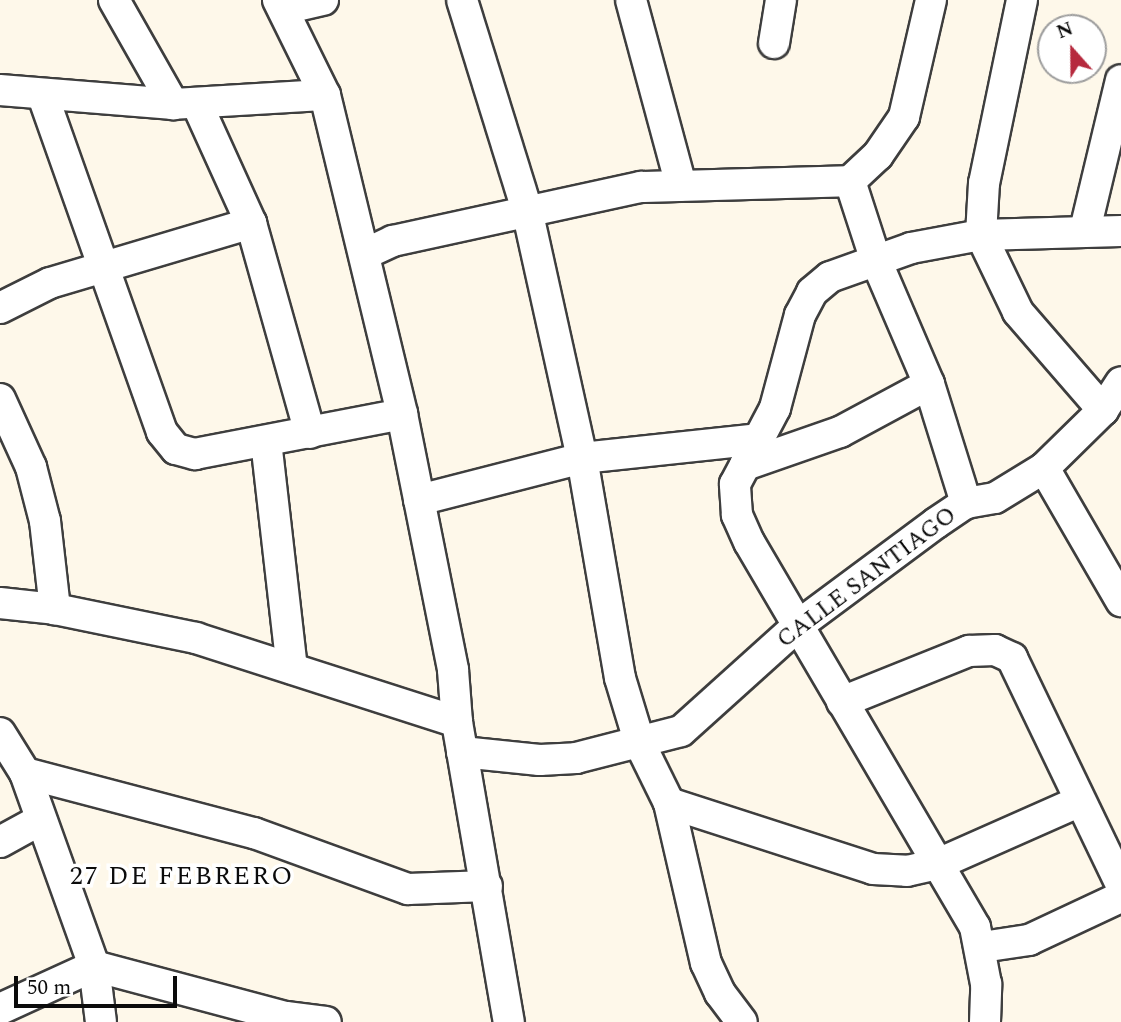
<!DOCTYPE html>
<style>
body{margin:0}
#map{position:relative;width:1121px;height:1022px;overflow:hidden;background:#fef8ea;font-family:Spectral,serif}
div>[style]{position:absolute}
.roads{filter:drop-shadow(2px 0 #3e3e3e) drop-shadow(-2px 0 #3e3e3e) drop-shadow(0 2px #3e3e3e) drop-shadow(0 -2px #3e3e3e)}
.minor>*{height:30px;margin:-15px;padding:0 15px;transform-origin:15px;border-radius:15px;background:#fff}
span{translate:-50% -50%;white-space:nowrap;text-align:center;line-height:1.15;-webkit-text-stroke:7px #fff;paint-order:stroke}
.street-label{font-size:24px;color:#0b0b0b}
.neighbourhood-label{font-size:26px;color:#0b0b0b;letter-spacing:2px}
.north{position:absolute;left:1037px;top:14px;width:70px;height:70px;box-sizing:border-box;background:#fff;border:2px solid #9d9d9d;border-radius:50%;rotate:339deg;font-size:19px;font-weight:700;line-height:28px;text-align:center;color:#0b0b0b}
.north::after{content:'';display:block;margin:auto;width:24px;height:32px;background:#b6293d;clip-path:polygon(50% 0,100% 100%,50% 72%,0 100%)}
.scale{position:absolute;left:14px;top:976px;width:163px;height:32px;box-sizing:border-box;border:4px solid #0b0b0b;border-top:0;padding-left:9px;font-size:21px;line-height:24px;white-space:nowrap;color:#0b0b0b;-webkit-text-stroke:5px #fff;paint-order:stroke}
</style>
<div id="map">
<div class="roads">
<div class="minor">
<i style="left:114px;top:0;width:120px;rotate:60.4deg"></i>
<i style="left:278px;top:0;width:106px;rotate:63.7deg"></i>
<i style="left:325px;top:95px;width:328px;rotate:76.4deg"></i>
<i style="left:402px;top:414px;width:261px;rotate:78.7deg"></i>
<i style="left:453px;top:670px;width:52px;rotate:85.6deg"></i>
<i style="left:457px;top:722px;width:304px;rotate:80.2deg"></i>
<i style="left:462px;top:0;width:220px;rotate:72.8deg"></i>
<i style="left:527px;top:210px;width:254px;rotate:77.5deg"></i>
<i style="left:582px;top:458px;width:223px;rotate:80.2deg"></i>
<i style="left:620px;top:678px;width:69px;rotate:73.1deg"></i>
<i style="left:640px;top:744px;width:66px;rotate:63.8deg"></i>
<i style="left:669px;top:803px;width:164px;rotate:77deg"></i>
<i style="left:706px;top:963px;width:33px;rotate:65deg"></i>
<i style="left:720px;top:993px;width:36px;rotate:53deg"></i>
<i style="left:631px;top:0;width:192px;rotate:74.9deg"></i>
<i style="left:931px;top:0;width:120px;rotate:103deg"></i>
<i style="left:904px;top:117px;width:46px;rotate:124.4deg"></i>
<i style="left:878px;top:155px;width:38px;rotate:137deg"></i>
<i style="left:850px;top:181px;width:81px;rotate:72deg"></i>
<i style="left:875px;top:258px;width:137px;rotate:66.8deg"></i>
<i style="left:929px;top:384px;width:125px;rotate:72.7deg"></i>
<i style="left:1022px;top:0;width:187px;rotate:101.7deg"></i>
<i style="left:984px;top:183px;width:52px;rotate:93.3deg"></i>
<i style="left:981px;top:235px;width:85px;rotate:64.3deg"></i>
<i style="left:1018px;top:312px;width:130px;rotate:49.1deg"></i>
<i style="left:283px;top:9px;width:41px;rotate:-12.7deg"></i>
<i style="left:774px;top:43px;width:44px;rotate:-80.8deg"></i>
<i style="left:0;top:90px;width:174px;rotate:4.6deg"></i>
<i style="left:173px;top:104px;width:152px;rotate:-3.4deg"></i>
<i style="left:43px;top:96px;width:356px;rotate:70.5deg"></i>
<i style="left:162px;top:432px;width:22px;rotate:51deg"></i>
<i style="left:176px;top:449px;width:20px;rotate:15deg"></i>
<i style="left:195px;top:454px;width:211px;rotate:-10.9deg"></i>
<i style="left:197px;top:104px;width:131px;rotate:65.6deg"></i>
<i style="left:251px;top:223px;width:218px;rotate:74.3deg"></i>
<i style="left:1085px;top:230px;width:154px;rotate:-76.5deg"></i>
<i style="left:365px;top:254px;width:31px;rotate:-25deg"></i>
<i style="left:393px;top:241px;width:254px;rotate:-12.3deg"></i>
<i style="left:641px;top:187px;width:209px;rotate:-1.6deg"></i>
<i style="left:0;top:308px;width:56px;rotate:-26.6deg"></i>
<i style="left:50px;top:283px;width:210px;rotate:-16.6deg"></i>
<i style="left:0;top:399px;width:75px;rotate:65.5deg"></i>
<i style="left:31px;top:467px;width:56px;rotate:75.5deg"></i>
<i style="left:45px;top:521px;width:89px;rotate:83.5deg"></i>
<i style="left:266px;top:441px;width:229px;rotate:83.5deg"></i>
<i style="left:745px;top:465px;width:101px;rotate:-19.2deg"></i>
<i style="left:840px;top:432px;width:101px;rotate:-28.3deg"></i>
<i style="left:1044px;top:468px;width:154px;rotate:59.9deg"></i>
<i style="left:419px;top:500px;width:168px;rotate:-14.4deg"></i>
<i style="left:582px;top:458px;width:179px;rotate:-6.1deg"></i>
<i style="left:0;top:603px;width:55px;rotate:6.2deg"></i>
<i style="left:55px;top:609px;width:144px;rotate:11.6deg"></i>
<i style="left:196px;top:638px;width:274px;rotate:17.8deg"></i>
<i style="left:842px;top:702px;width:137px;rotate:-21.9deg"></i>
<i style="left:969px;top:651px;width:26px;rotate:-2deg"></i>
<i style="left:995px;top:650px;width:19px;rotate:25deg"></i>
<i style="left:1012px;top:658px;width:251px;rotate:64.3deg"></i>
<i style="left:0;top:733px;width:47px;rotate:58deg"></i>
<i style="left:25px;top:773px;width:205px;rotate:70.3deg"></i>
<i style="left:94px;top:966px;width:56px;rotate:82.9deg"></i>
<i style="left:462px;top:752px;width:78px;rotate:5.9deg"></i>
<i style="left:540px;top:760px;width:36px;rotate:-3deg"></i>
<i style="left:576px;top:758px;width:108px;rotate:-14.4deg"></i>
<i style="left:681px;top:731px;width:160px;rotate:-42deg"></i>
<i style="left:800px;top:624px;width:169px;rotate:-36.6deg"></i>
<i style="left:936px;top:523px;width:36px;rotate:-34deg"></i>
<i style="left:966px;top:503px;width:29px;rotate:-10deg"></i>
<i style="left:995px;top:498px;width:57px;rotate:-31.5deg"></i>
<i style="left:1044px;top:468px;width:83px;rotate:-44.5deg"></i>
<i style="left:1103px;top:410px;width:33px;rotate:-57deg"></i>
<i style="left:25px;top:773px;width:237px;rotate:14.7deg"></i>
<i style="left:254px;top:833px;width:164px;rotate:20deg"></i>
<i style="left:408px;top:889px;width:79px;rotate:-2.2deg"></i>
<i style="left:669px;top:803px;width:214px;rotate:17.9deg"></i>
<i style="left:873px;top:869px;width:34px;rotate:3deg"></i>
<i style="left:907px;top:871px;width:32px;rotate:-13deg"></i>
<i style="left:938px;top:864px;width:155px;rotate:-23.9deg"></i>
<i style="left:0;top:842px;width:46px;rotate:-28.8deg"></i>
<i style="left:982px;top:947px;width:48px;rotate:-8.5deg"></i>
<i style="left:1029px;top:940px;width:102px;rotate:-25.1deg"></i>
<i style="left:0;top:1009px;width:103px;rotate:-24.6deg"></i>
<i style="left:94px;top:966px;width:199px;rotate:14.9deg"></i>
<i style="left:286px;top:1017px;width:40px;rotate:7.1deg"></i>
<i style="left:985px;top:1022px;width:38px;rotate:-88deg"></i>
<i style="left:986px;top:984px;width:58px;rotate:-100.9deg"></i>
<i style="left:975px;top:927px;width:446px;rotate:-120.4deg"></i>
<i style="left:749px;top:542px;width:30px;rotate:-114deg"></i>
<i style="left:737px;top:515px;width:31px;rotate:-94deg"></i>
<i style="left:735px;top:484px;width:86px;rotate:-62.2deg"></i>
<i style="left:775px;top:408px;width:96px;rotate:-75deg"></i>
<i style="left:800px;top:315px;width:26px;rotate:-62deg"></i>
<i style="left:812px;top:292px;width:23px;rotate:-40deg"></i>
<i style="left:830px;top:277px;width:86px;rotate:-19.7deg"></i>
<i style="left:911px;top:248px;width:71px;rotate:-10.5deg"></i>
<i style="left:981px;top:235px;width:140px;rotate:-1.6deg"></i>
</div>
</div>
<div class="street-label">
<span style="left:867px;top:578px;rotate:-37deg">CALLE SANTIAGO</span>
</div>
<div class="neighbourhood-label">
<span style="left:182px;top:877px">27 DE FEBRERO</span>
</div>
<div class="north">N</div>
<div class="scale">50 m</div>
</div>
